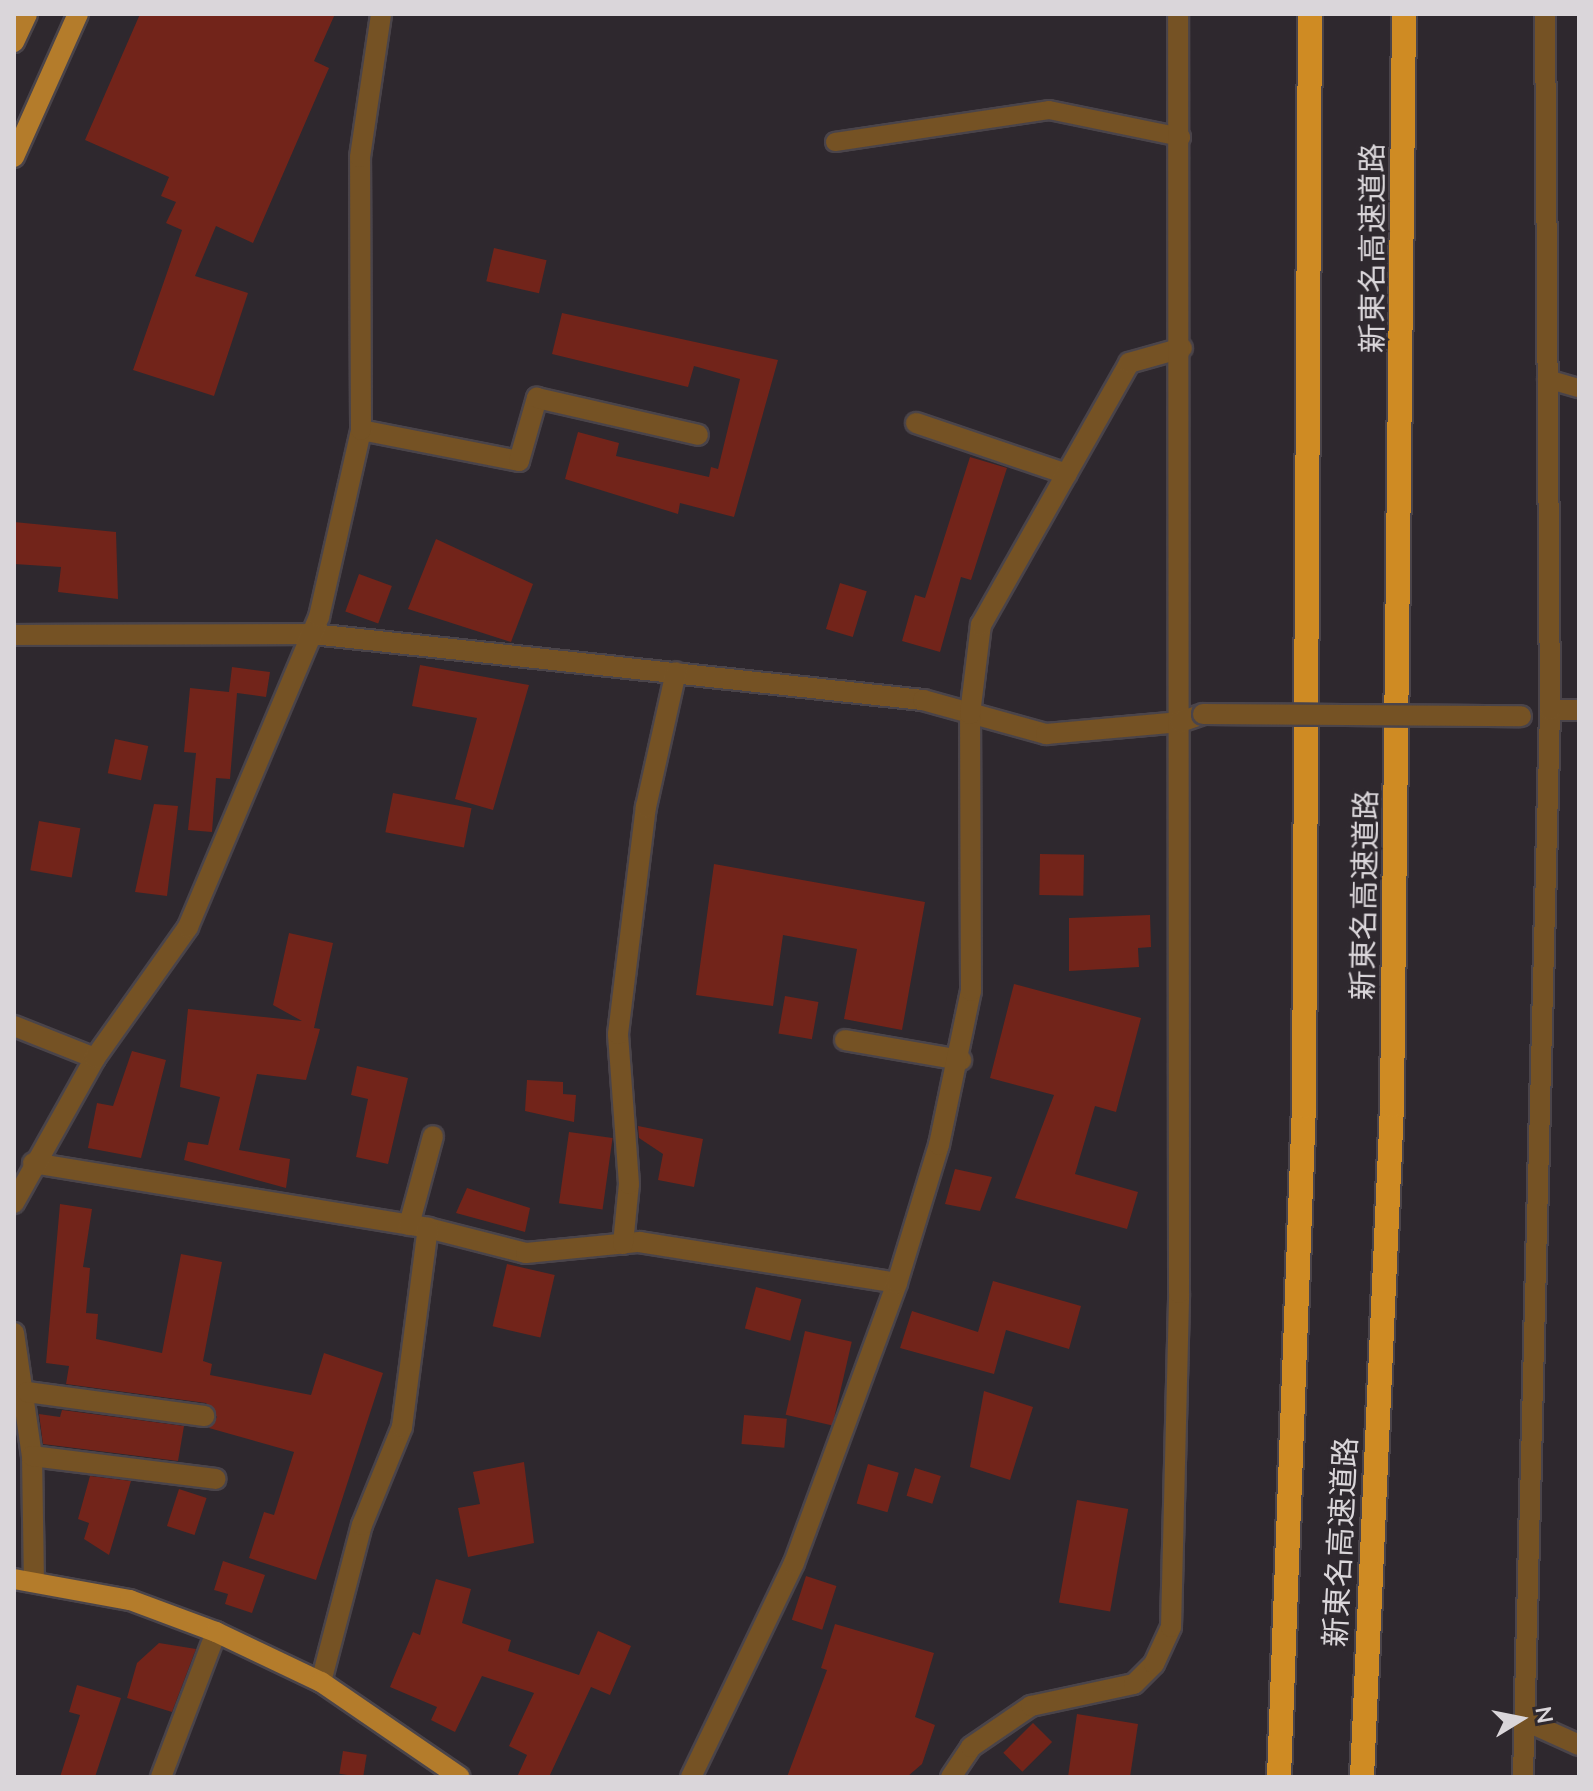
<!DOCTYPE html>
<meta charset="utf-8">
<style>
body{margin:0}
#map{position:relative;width:1593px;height:1791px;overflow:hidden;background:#2e282e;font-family:Mulish,"Noto Sans JP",sans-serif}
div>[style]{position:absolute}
.building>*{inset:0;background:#72241a;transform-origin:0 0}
.roads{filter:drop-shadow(2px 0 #4a444a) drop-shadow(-2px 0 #4a444a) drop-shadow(0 2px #4a444a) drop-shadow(0 -2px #4a444a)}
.service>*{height:18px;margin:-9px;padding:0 9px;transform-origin:9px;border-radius:9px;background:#755224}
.minor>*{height:20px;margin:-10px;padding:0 10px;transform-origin:10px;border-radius:10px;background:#755224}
.tertiary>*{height:20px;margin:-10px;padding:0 10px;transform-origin:10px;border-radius:10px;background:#755224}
.primary>*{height:20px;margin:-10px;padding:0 10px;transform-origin:10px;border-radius:10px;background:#b47c2b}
.motorway>*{height:24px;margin:-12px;padding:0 12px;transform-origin:12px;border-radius:12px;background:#cf8b23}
.bridges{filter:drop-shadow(2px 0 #4a444a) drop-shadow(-2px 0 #4a444a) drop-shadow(0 2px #4a444a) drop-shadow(0 -2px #4a444a)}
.tertiary-bridge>*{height:20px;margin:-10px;padding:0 10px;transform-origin:10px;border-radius:10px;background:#755224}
span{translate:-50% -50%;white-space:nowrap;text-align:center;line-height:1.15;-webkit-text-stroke:6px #2e282e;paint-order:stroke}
.street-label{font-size:30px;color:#dad6da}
.frame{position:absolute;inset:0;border:16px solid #dad6da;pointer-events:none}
.north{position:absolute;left:1481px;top:1679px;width:80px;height:80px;-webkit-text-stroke:6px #2e282e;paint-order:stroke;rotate:80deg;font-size:22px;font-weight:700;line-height:32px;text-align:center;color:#dad6da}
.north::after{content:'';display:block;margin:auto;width:28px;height:36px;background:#dad6da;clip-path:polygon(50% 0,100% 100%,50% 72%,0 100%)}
</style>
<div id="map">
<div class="building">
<i style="clip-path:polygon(140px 14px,335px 14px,314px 61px,329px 68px,253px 243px,216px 226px,195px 276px,248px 293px,214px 396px,133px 370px,182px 230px,166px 223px,176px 202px,161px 196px,169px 177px,85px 140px)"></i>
<i style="left:494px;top:248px;width:54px;height:34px;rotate:13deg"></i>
<i style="clip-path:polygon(562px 313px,778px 360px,734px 517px,680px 503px,678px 514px,565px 479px,578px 432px,619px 443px,616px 456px,709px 477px,711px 467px,718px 469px,740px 379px,694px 366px,688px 387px,552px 354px)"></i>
<i style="clip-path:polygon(970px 457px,1007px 468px,971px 580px,961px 577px,940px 652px,902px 641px,915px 595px,925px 598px)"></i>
<i style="clip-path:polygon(14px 522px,116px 532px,118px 599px,58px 592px,61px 567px,14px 564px)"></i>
<i style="clip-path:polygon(436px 539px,533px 584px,511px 642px,408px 609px)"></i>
<i style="left:359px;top:574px;width:35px;height:40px;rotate:20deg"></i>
<i style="left:840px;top:583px;width:28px;height:48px;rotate:17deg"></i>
<i style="clip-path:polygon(420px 665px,529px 685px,493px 810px,455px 799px,477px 718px,412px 706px)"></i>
<i style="clip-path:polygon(232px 667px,270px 672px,266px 697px,237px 693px,230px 779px,216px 778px,212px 832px,188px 830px,196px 753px,184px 752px,190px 688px,229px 692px)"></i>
<i style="left:115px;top:739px;width:34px;height:35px;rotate:12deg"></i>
<i style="left:393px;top:793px;width:80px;height:40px;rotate:11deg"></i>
<i style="clip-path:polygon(154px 804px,178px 806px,167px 896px,135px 892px)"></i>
<i style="left:39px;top:821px;width:42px;height:50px;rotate:10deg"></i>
<i style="left:1040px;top:854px;width:44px;height:41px;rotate:1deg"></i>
<i style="clip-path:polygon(714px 864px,925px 902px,902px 1030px,844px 1019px,857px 949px,783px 935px,773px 1006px,696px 995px)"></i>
<i style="clip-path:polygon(1150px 915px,1151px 947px,1138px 948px,1139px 967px,1069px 971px,1069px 918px)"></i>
<i style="clip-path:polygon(289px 933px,333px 943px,314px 1028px,320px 1029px,306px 1080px,257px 1074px,239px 1150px,290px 1159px,286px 1188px,184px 1160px,188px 1142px,208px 1145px,220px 1097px,180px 1087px,188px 1009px,302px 1021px,273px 1005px)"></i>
<i style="clip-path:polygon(1014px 984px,1141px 1018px,1116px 1112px,1095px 1106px,1075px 1174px,1138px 1192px,1127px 1229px,1015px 1198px,1054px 1095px,990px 1078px)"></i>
<i style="left:785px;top:996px;width:34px;height:38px;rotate:10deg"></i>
<i style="clip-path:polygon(132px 1051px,166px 1060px,141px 1158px,88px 1148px,97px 1103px,113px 1106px)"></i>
<i style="clip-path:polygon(357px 1066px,408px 1078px,388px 1164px,356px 1157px,368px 1099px,351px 1095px)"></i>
<i style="clip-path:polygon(527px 1080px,563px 1082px,563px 1094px,576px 1095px,574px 1122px,525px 1111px)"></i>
<i style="clip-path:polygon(638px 1126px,703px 1139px,694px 1187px,658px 1180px,663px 1154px,639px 1138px)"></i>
<i style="left:569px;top:1132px;width:44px;height:72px;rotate:8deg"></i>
<i style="clip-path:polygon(955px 1169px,992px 1177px,980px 1211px,945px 1204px)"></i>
<i style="clip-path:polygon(467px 1188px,530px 1208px,525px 1232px,456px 1213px)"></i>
<i style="clip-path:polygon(60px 1204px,92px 1209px,83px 1267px,90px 1268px,86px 1313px,98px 1314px,96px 1339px,162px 1353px,181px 1254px,222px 1262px,203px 1361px,212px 1364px,210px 1375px,311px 1395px,324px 1353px,383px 1373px,316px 1580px,249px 1558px,264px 1512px,274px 1515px,294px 1452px,209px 1428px,217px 1417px,206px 1403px,66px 1384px,69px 1366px,46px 1363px)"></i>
<i style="left:507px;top:1264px;width:49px;height:64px;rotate:13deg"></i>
<i style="clip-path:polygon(993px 1281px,1081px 1306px,1069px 1349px,1006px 1330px,994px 1374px,900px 1348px,912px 1311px,978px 1332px)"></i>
<i style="left:756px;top:1287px;width:47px;height:43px;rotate:15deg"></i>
<i style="left:805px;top:1331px;width:48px;height:86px;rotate:13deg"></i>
<i style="clip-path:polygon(984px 1391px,1033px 1407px,1010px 1480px,970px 1467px)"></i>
<i style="clip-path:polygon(62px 1410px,184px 1426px,178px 1461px,43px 1444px,39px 1414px,60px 1417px)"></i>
<i style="left:744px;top:1415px;width:43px;height:29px;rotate:5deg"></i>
<i style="clip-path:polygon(524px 1462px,534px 1543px,468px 1557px,458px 1508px,480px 1504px,473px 1472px)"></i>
<i style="left:868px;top:1464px;width:32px;height:41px;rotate:16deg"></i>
<i style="left:915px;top:1468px;width:27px;height:29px;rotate:17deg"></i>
<i style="clip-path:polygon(90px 1476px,131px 1481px,109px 1555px,84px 1539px,89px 1523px,78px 1519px)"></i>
<i style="left:179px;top:1489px;width:29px;height:39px;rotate:18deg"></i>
<i style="left:1077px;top:1500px;width:52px;height:104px;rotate:10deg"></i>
<i style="clip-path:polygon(223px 1561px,265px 1575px,252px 1613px,225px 1604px,228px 1594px,214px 1590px)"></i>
<i style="left:806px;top:1576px;width:32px;height:46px;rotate:18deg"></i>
<i style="clip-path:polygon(436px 1579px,471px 1589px,462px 1623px,511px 1640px,508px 1651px,579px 1675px,598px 1631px,631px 1646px,610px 1695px,591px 1687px,549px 1777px,517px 1777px,527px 1755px,509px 1746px,534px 1693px,482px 1676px,455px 1732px,431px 1720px,437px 1707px,390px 1687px,413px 1632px,420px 1635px)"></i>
<i style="clip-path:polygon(835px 1624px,934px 1653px,915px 1717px,935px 1725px,922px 1764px,908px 1776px,787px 1777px,827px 1670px,821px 1668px)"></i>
<i style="clip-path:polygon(159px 1643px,196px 1649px,172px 1712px,127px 1698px,137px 1663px)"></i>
<i style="clip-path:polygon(77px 1685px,121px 1698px,95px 1777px,60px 1777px,80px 1715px,69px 1712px)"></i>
<i style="clip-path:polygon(1077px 1714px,1138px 1724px,1130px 1777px,1068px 1777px)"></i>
<i style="left:1033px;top:1723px;width:27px;height:42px;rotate:45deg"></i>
<i style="left:343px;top:1751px;width:24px;height:23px;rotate:9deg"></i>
</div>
<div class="roads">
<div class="service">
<i style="left:835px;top:142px;width:216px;rotate:-8.5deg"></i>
<i style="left:1049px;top:110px;width:135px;rotate:11.6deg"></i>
<i style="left:1547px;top:379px;width:33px;rotate:16deg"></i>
</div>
<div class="minor">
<i style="left:916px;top:423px;width:159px;rotate:18.7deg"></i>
<i style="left:361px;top:430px;width:161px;rotate:11.1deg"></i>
<i style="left:519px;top:461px;width:66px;rotate:-74.1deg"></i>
<i style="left:537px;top:398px;width:165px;rotate:12.9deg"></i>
<i style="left:14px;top:635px;width:299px;rotate:-0.2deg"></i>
<i style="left:313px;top:634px;width:614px;rotate:6.18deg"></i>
<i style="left:923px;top:700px;width:128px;rotate:15.5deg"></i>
<i style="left:1046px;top:734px;width:135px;rotate:-5.1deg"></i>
<i style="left:1550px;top:710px;width:29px"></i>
<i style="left:14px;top:1026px;width:87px;rotate:21.6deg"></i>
<i style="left:845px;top:1040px;width:118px;rotate:9.8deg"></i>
<i style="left:33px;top:1163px;width:400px;rotate:9.3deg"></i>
<i style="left:428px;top:1228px;width:101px;rotate:14.3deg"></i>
<i style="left:526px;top:1253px;width:114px;rotate:-5.6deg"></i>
<i style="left:639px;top:1242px;width:261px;rotate:9deg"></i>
<i style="left:14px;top:1203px;width:166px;rotate:-60.8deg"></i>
<i style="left:95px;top:1058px;width:161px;rotate:-54.6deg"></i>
<i style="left:188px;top:927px;width:337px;rotate:-67.1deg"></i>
<i style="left:319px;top:617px;width:192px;rotate:-77.3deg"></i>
<i style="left:361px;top:430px;width:273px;rotate:-90.2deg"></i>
<i style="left:360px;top:157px;width:145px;rotate:-81.6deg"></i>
<i style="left:409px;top:1225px;width:92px;rotate:-74.9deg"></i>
<i style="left:623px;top:1244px;width:60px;rotate:-84.3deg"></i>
<i style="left:629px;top:1184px;width:150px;rotate:-94.2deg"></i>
<i style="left:618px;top:1034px;width:229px;rotate:-83deg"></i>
<i style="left:646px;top:807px;width:138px;rotate:-77.5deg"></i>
<i style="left:14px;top:1333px;width:124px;rotate:81.7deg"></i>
<i style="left:32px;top:1456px;width:125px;rotate:89.1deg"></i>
<i style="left:27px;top:1392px;width:179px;rotate:7.7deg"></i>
<i style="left:32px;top:1456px;width:185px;rotate:7.1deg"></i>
<i style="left:321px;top:1682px;width:162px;rotate:-75.4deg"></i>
<i style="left:362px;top:1525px;width:106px;rotate:-67.8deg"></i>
<i style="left:402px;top:1427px;width:201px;rotate:-82.6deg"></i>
<i style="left:1528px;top:1722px;width:56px;rotate:24.3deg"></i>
<i style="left:161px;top:1777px;width:155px;rotate:-69.2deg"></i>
<i style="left:691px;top:1777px;width:237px;rotate:-64.3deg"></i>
<i style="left:794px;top:1563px;width:298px;rotate:-69.8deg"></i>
<i style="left:897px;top:1283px;width:144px;rotate:-73.1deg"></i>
<i style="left:939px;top:1145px;width:157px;rotate:-78.3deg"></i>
<i style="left:971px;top:991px;width:277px;rotate:-90.2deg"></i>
<i style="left:970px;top:714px;width:90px;rotate:-83deg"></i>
<i style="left:981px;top:625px;width:301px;rotate:-60.5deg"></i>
<i style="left:1129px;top:363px;width:55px;rotate:-15.8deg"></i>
<i style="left:951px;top:1777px;width:36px;rotate:-56deg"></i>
<i style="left:971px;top:1747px;width:73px;rotate:-34.3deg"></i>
<i style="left:1031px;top:1706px;width:105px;rotate:-12.1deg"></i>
<i style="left:1134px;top:1684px;width:28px;rotate:-45deg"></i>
<i style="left:1154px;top:1664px;width:41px;rotate:-65.3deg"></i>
<i style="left:1171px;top:1627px;width:334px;rotate:-88.6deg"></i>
<i style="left:1179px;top:1293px;width:1279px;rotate:-90.04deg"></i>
</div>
<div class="tertiary">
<i style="left:1180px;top:722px;width:24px;rotate:-19deg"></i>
<i style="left:1523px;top:1777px;width:1067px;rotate:-88.55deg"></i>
<i style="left:1550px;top:710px;width:696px;rotate:-90.41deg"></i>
</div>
<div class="primary">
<i style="left:14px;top:42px;width:31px;rotate:-65deg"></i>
<i style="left:14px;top:157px;width:157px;rotate:-65.9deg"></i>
<i style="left:14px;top:1579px;width:118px;rotate:10.3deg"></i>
<i style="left:130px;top:1600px;width:92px;rotate:20.4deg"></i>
<i style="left:216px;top:1632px;width:116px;rotate:25.5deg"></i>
<i style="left:321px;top:1682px;width:168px;rotate:34.4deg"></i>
</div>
<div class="motorway">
<i style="left:1279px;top:1777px;width:671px;rotate:-87.87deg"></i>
<i style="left:1304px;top:1106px;width:1092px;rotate:-89.69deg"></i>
<i style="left:1362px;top:1777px;width:673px;rotate:-87.44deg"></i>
<i style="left:1392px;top:1105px;width:1091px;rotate:-89.37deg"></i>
</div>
</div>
<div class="bridges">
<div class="tertiary-bridge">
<i style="left:1203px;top:714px;width:318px;rotate:0.4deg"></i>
</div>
</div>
<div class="street-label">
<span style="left:1372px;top:248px;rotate:-90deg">新東名高速道路</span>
<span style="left:1364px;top:895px;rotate:-89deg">新東名高速道路</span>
<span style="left:1340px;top:1542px;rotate:-87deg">新東名高速道路</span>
</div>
<div class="frame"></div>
<div class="north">N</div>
</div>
